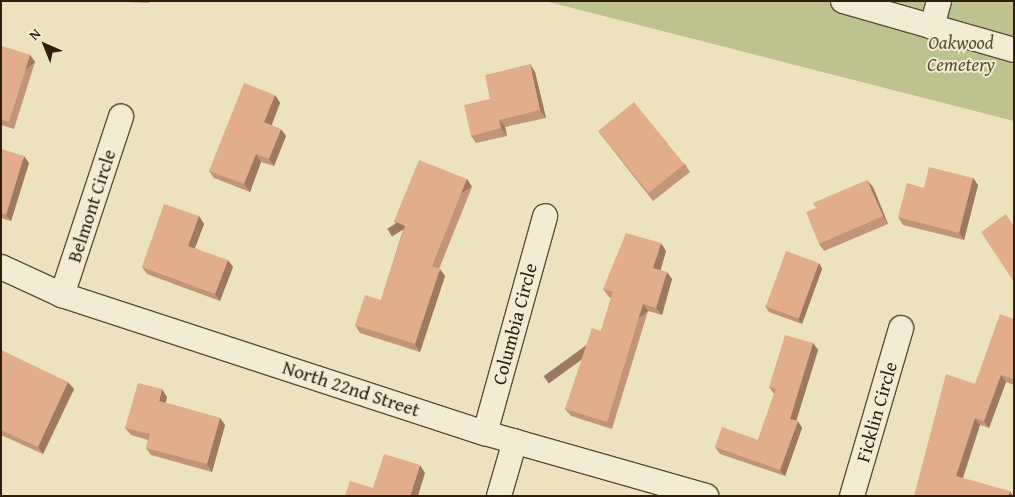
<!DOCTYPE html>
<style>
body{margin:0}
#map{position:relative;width:1015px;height:497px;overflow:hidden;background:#ede2be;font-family:"Gentium Book Plus",serif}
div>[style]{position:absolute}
.green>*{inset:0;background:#bdc28e}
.roads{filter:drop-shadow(1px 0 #5e4e3a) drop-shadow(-1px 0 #5e4e3a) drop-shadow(0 1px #5e4e3a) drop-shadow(0 -1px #5e4e3a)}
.minor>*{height:24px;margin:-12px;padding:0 12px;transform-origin:12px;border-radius:12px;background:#f3ecd5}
.wall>*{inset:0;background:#c29578}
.shaded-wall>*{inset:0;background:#9e7961;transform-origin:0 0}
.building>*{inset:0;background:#e2ad8b;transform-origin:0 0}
span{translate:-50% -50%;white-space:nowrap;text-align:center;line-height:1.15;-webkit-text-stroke:4px #f3ecd5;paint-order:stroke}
.park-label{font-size:19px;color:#5a4f34;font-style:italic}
.street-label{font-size:19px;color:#2f1d0e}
.frame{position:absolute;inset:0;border:2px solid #2f1d0e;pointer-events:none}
.north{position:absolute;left:20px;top:20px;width:50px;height:50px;-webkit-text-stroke:4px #f3ecd5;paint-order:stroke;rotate:316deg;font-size:14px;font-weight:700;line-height:20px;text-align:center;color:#2f1d0e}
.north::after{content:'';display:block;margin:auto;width:18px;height:22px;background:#2f1d0e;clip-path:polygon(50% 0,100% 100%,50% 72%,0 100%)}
</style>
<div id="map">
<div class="green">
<i style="clip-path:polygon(545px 1px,1014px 1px,1014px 121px)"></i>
</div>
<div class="roads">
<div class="minor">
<i style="left:843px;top:1px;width:178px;rotate:16deg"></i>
<i style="left:932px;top:27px;width:27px;rotate:-75deg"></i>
<i style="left:1px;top:267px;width:67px;rotate:24.7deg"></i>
<i style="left:62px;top:295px;width:445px;rotate:18.1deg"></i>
<i style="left:485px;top:433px;width:230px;rotate:15.9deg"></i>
<i style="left:62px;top:295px;width:188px;rotate:-71.7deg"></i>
<i style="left:485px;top:433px;width:225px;rotate:-74.5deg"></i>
<i style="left:499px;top:496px;width:57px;rotate:-73.8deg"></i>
<i style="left:852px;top:496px;width:175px;rotate:-73.7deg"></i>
</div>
</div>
<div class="wall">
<i style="clip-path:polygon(102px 1px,149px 1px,149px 3px)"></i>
<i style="clip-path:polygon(1px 46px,30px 55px,35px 62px,14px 129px,1px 125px)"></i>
<i style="clip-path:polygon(535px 72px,546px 118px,505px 127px,507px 136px,476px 143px,471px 136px,490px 99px)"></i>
<i style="clip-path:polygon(275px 95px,280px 103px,271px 125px,286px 136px,274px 166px,261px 162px,250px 192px,214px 178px,209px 171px)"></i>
<i style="clip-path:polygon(598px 131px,685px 164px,690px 172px,653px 201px)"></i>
<i style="clip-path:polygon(1px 149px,29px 163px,11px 221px,1px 218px)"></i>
<i style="clip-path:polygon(973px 178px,978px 185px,964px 240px,903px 225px,898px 217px,924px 188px)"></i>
<i style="clip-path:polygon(467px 179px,472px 187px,439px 269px,445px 276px,420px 352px,360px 333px,355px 325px,381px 300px,403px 230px,399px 229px,394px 221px)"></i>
<i style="clip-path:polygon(873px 187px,888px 224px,824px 251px,819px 244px)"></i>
<i style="clip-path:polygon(199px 216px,204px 224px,195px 248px,233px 267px,220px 301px,147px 274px,142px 267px)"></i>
<i style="clip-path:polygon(666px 251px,660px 270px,672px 279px,662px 315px,648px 311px,612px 429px,571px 416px,565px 409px,601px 331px,611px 298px,609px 297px,603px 289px)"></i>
<i style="clip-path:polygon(819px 263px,822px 269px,802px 324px,769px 312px,765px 306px)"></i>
<i style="clip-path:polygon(1014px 319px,1014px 385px,1006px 382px,989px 428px,980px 425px,963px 478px,914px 496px,975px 384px)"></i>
<i style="clip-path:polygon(813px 343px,818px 350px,796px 421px,802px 428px,785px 476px,720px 454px,715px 447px,758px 440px,774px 394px,769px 387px)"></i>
<i style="clip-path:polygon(1px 350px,74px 389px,43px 454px,1px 435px)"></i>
<i style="clip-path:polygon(167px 397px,166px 403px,220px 418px,225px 425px,212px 472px,151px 455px,146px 448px,148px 440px,131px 435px,125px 428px)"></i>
</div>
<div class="shaded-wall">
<i style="left:30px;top:55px;width:9px;height:70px;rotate:54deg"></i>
<i style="clip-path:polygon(530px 64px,535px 72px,546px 118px,540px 110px)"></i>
<i style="clip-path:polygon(275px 95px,280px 103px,270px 130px,264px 122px)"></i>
<i style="clip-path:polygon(499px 120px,505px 127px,507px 136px,501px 128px)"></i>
<i style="clip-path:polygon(281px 129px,286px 136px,274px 166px,269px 159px)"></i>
<i style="clip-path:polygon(256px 154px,261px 162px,250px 192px,244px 184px)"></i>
<i style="clip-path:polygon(24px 156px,29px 163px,11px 221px,6px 215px)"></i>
<i style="clip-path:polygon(973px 178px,978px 185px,964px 240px,959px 233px)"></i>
<i style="left:467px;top:179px;width:9px;height:94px;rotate:58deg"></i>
<i style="clip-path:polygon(867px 180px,873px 187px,888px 224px,883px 216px)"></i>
<i style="clip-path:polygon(199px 216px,204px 224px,193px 253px,188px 246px)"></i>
<i style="clip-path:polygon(661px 243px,666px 251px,659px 276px,653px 268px)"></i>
<i style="clip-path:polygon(228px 260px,233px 267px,220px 301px,215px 294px)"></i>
<i style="clip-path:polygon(819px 263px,822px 269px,802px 324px,798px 319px)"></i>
<i style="clip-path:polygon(440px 269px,445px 276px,420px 352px,415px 344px)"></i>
<i style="clip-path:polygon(667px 272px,672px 279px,662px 315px,656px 308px)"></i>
<i style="left:643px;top:304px;width:9px;height:123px;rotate:54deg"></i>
<i style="clip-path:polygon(813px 343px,818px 350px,795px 425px,790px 419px)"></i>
<i style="clip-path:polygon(1001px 375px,1006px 382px,989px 428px,984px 421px)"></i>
<i style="clip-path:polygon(68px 382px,74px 389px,43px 454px,38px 447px)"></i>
<i style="clip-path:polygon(162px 389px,167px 397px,164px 408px,159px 401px)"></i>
<i style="clip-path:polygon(220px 418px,225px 425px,212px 472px,207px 464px)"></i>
<i style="clip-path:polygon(975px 418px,980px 425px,961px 483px,956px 476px)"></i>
<i style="clip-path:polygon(798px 421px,802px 428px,785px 476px,780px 470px)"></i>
<i style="clip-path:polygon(420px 465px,425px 473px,418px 496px,410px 496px)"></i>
<i style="clip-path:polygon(1010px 491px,1013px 496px,1008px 496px)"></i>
</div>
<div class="building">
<i style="clip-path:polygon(1px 46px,30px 55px,9px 122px,1px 119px)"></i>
<i style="clip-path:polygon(530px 64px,540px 110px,499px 120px,501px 128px,471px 136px,464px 105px,490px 99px,485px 75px)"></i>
<i style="clip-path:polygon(244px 83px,275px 95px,264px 122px,281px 129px,269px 159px,256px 154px,244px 184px,209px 171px)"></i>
<i style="left:634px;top:102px;width:80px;height:46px;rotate:51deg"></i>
<i style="clip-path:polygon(1px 149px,24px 156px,6px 215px,1px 213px)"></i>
<i style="clip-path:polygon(419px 160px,467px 179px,432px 266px,440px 269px,415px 344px,355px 325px,365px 295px,381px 300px,405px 226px,394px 221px)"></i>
<i style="clip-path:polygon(929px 167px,973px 178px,959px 233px,898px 217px,907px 183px,924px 188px)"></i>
<i style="clip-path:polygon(867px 180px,883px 216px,819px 244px,806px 212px,816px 208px,813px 203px)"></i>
<i style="clip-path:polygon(164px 204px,199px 216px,188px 246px,228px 260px,215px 294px,142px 267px)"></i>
<i style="clip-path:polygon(1006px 214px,1014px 226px,1014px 282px,981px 232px)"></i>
<i style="clip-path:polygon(626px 233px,661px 243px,653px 268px,667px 272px,656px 308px,643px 304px,607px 422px,565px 409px,592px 328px,601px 331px,613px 292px,603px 289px)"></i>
<i style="left:786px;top:251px;width:35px;height:59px;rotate:20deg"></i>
<i style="clip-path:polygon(1000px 314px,1014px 319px,1014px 379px,1001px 375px,984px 421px,975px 418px,956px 476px,1010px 491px,1008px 496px,914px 496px,946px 374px,975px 384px)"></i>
<i style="clip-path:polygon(785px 335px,813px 343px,790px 419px,798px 421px,780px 470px,715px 447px,722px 427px,758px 440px,776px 389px,769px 387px)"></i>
<i style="clip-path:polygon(1px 350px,68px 382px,38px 447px,1px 430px)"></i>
<i style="clip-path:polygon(138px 383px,162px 389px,159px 401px,220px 418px,207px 464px,146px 448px,150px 434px,125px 428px)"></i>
<i style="clip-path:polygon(384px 454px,420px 465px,410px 496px,345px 496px,350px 481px,373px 488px)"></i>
</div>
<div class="park-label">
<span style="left:961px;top:54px">Oakwood<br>Cemetery</span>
</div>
<div class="street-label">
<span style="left:92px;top:206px;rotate:-72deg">Belmont Circle</span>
<span style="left:515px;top:324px;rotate:-75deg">Columbia Circle</span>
<span style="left:351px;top:389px;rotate:18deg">North 22nd Street</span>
<span style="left:877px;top:412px;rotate:-74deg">Ficklin Circle</span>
</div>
<div class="frame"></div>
<div class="north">N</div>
</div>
